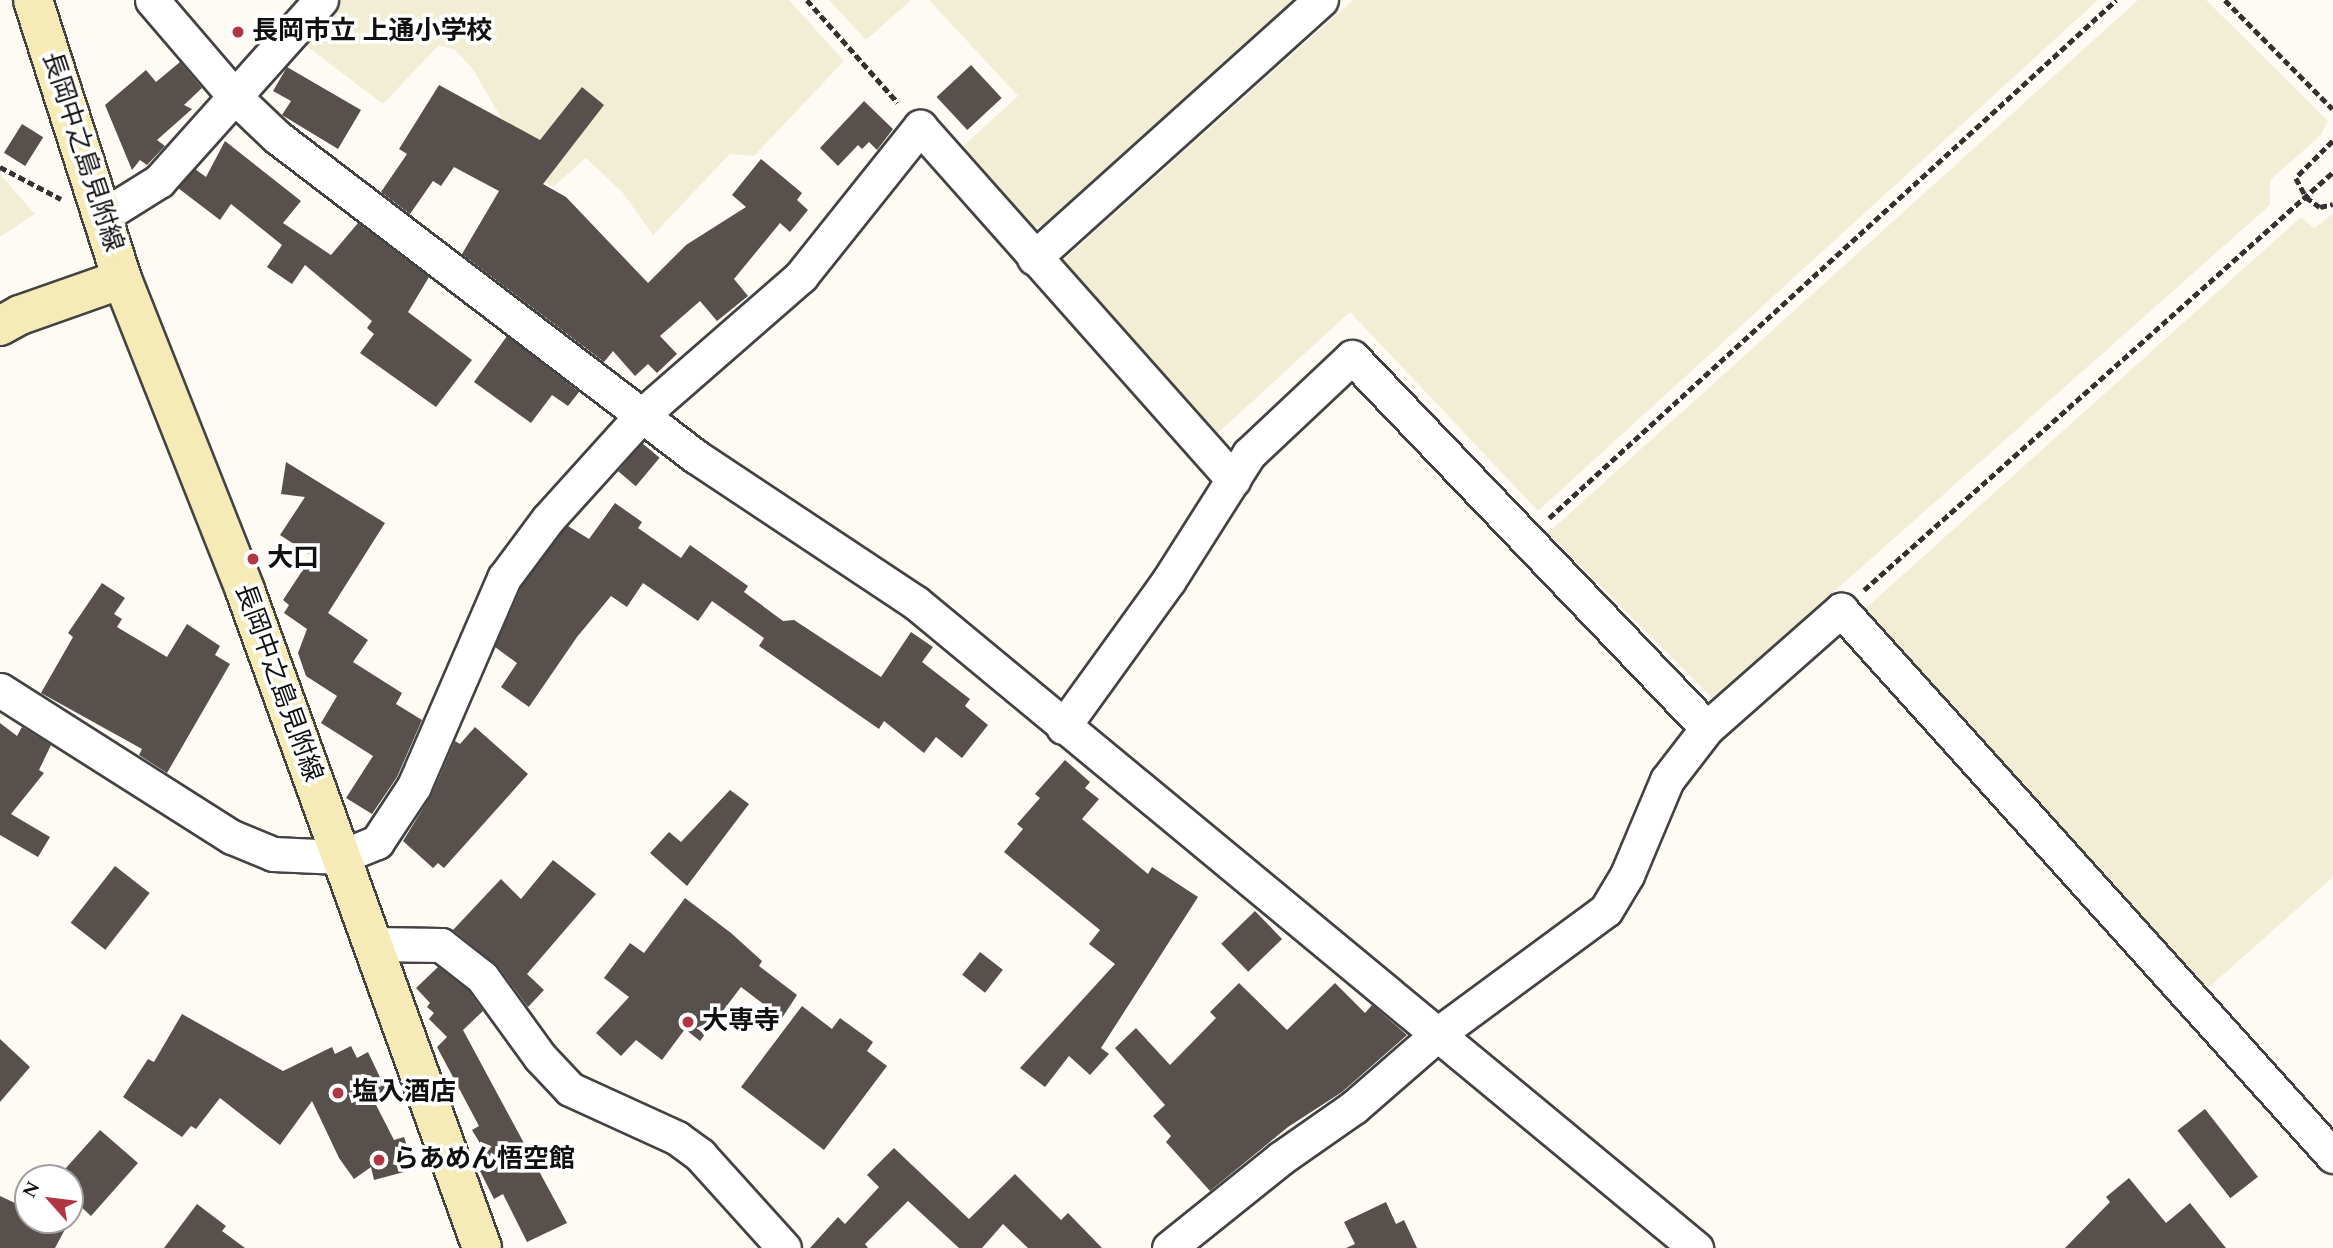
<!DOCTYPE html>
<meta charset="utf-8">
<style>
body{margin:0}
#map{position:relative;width:2333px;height:1248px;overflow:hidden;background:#fefbf4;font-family:Spectral,"Noto Sans JP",serif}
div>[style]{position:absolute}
.farmland>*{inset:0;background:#f2eed6}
.building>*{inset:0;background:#57504d;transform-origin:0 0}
.path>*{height:4.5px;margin-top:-2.25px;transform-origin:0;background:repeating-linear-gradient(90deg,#323232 0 7px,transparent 0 10.5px)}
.roads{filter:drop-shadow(2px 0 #434343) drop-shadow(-2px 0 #434343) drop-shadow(0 2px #434343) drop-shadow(0 -2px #434343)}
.minor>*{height:33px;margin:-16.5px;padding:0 16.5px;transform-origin:16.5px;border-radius:16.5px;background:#fff}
.secondary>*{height:38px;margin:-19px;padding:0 19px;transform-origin:19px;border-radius:19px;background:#f6ebb6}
.dots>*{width:19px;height:19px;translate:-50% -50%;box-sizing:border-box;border:4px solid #fff;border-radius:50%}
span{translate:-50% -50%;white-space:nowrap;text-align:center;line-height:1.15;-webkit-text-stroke:7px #fff;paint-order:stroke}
.poi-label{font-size:26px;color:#101010;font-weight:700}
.left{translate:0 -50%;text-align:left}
.street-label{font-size:26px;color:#101010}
.north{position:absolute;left:14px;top:1164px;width:70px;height:70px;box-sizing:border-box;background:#fff;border:2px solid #9f9f9f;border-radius:50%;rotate:298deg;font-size:19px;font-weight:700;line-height:28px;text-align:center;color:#101010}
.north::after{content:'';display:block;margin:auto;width:24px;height:32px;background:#b13643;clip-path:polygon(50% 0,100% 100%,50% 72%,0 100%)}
</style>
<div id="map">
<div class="farmland">
<i style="clip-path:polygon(337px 0,789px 0,844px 61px,754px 156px,730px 154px,653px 235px,623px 193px,586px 158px,553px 187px,509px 164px,513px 138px,472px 68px,455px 50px,439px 45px,383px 104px,300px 41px)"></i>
<i style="clip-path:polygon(829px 0,911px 0,866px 40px)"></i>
<i style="clip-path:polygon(929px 0,1302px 0,1053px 226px,1032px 226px,1018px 218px,959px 150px,1018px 96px)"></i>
<i style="clip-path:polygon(1353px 0,2098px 0,1538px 511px,1350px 312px,1218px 433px,1060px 263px)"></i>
<i style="clip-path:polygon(2138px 0,2206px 0,2328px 121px,2320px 136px,2270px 180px,2270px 205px,1713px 699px,1548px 533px)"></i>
<i style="clip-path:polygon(0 174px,35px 214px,0 237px)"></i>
<i style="clip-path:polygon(2333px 214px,2333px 877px,2198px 997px,1857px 616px,2301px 217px,2314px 228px)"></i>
</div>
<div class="building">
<i style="clip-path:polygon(180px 62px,202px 88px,184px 105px,192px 109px,157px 140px,165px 146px,147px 165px,140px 160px,132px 170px,105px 105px,146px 70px,156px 82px)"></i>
<i style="left:971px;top:65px;width:45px;height:47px;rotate:47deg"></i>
<i style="clip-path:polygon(287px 67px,361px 110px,338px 149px,282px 115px,291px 101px,273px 91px)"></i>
<i style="clip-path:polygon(439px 85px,540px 140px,582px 87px,604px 105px,543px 184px,566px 197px,648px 283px,686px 245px,746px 207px,732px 195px,761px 159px,802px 193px,797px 200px,808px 210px,790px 232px,780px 223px,734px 279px,748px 296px,717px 321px,700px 301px,660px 336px,677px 354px,657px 373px,648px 364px,635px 376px,613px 351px,604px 362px,462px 254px,499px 191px,454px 167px,441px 186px,433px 181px,410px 214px,381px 192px,407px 154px,399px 149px)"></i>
<i style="clip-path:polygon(864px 101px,893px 129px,877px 150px,869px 142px,862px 149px,858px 145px,838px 166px,820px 148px)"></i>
<i style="left:22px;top:124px;width:25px;height:34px;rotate:32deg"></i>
<i style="clip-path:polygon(225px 141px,301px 201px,283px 223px,331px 255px,358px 223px,429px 277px,408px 312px,472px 360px,436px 407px,360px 353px,374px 334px,367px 328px,372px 321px,305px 265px,292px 284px,267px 267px,282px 245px,231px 204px,220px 220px,178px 188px,195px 169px,206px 177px)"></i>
<i style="clip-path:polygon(507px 336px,579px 392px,568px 406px,552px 395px,531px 423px,474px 382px)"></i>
<i style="left:642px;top:443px;width:23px;height:37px;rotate:40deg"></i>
<i style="clip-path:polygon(286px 462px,385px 523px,328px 613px,368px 640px,353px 662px,402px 693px,396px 704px,422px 720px,397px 777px,372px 814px,346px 798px,373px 756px,321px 723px,337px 696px,306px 676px,298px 653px,307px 629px,284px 613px,289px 605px,283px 600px,312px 556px,280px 535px,305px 497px,281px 494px)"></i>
<i style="clip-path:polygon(615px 503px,642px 522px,638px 528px,681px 558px,690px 545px,748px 586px,744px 592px,783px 621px,794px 620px,881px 677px,911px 632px,933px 647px,922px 662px,970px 699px,965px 706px,988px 725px,962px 758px,936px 737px,924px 753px,884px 721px,879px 729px,759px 646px,764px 638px,712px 601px,698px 621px,643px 583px,627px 607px,611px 596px,577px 637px,529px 707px,501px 687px,517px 663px,495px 647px,522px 586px,563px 531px,568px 526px,589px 539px)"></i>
<i style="clip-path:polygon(102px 583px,125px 598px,114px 614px,122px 619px,117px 627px,167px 657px,187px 624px,220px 646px,215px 655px,230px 664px,167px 773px,139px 755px,142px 749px,41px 693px,73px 637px,68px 633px)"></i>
<i style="clip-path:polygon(0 723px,17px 736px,22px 727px,51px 745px,39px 770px,44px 773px,11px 814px,50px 837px,38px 857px,0 835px)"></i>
<i style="clip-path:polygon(475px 727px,528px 774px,444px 868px,438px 863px,433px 868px,403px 841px,432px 794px,455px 741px,460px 744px)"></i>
<i style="clip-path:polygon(1065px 760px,1090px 782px,1085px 788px,1099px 799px,1082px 819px,1148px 874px,1152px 867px,1198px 897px,1101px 1048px,1109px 1054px,1090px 1075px,1069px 1056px,1045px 1087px,1020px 1068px,1115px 964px,1089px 944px,1100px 930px,1004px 852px,1023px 829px,1017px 824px,1040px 798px,1035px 794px)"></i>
<i style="clip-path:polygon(730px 790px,749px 804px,687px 886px,650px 853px,669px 832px,681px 842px)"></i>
<i style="clip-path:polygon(553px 860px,596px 894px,527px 974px,544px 990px,528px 1007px,497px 965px,453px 930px,501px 879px,521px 899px)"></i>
<i style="left:115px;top:866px;width:44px;height:72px;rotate:38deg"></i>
<i style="clip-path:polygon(685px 898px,731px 933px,762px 961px,759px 966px,797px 995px,782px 1018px,741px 987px,700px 1041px,685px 1029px,662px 1060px,636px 1040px,621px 1056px,596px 1033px,629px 997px,604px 978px,630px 943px,644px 953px)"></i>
<i style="left:1255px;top:911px;width:39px;height:47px;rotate:46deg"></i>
<i style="left:980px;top:952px;width:29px;height:29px;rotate:38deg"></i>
<i style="clip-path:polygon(438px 967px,468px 990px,483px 1011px,463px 1030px,567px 1223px,527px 1242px,503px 1194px,494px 1199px,480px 1171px,493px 1165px,472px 1130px,479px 1126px,437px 1047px,447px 1037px,429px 1019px,434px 1013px,427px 1007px,430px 1003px,416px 988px)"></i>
<i style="clip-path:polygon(1239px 983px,1287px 1030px,1335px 983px,1365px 1013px,1372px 1005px,1407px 1035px,1342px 1092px,1288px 1127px,1210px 1191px,1166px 1142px,1171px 1136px,1153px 1116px,1165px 1105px,1115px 1048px,1136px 1028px,1170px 1065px,1216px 1018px,1210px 1012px)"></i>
<i style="clip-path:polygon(802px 1006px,832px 1029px,840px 1018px,873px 1042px,867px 1051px,887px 1066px,824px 1150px,741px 1087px)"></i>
<i style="clip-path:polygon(182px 1014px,283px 1071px,332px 1047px,335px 1054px,351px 1046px,357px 1058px,368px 1052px,386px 1090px,372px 1097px,394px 1140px,404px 1137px,415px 1169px,374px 1180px,371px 1167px,354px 1179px,339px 1158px,312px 1101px,280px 1145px,220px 1098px,196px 1129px,191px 1126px,182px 1137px,123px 1097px,148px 1059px,154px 1062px)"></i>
<i style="clip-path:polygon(0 1039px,30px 1067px,0 1102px)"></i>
<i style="left:2205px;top:1109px;width:86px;height:35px;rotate:52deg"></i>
<i style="clip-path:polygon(100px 1130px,138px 1163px,91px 1216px,78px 1204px,70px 1220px,70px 1178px,57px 1178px)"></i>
<i style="clip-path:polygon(894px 1148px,969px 1219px,1015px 1174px,1061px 1220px,1068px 1213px,1102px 1248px,1028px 1248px,1003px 1224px,982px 1248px,959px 1248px,908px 1201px,865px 1244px,868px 1248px,810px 1248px,838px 1217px,845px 1224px,879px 1187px,867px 1175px)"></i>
<i style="clip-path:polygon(2129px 1178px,2166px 1223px,2190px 1203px,2226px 1248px,2065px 1248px,2110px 1202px,2106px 1197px)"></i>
<i style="clip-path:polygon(0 1196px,28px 1209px,28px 1220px,70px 1220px,55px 1248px,0 1248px)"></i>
<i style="clip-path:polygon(1386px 1202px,1396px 1224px,1404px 1220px,1417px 1248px,1346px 1248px,1355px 1244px,1344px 1222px)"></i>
<i style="clip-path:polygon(197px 1204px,226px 1226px,222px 1231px,245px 1248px,164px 1248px)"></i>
</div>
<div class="path">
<i style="left:807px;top:0;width:137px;rotate:48.5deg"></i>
<i style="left:2225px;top:0;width:153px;rotate:45.3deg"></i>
<i style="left:2333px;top:141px;width:52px;rotate:135deg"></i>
<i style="left:2296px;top:178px;width:21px;rotate:62deg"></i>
<i style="left:2306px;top:197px;width:17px;rotate:36deg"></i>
<i style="left:2320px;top:207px;width:13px;rotate:-13deg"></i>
<i style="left:0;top:167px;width:69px;rotate:27.7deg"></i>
<i style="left:1549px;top:518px;width:768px;rotate:-42.41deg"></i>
<i style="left:1864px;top:590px;width:628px;rotate:-41.71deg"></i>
</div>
<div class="roads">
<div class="minor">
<i style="left:152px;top:0;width:129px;rotate:49.4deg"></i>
<i style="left:236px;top:98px;width:57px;rotate:43.6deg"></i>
<i style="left:277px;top:137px;width:526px;rotate:37.35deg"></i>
<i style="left:695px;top:456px;width:264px;rotate:33.6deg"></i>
<i style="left:915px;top:602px;width:1014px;rotate:39.6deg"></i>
<i style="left:103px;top:216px;width:66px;rotate:-32deg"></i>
<i style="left:159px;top:181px;width:243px;rotate:-48.2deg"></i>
<i style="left:1034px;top:258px;width:386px;rotate:-42deg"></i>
<i style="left:0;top:690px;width:275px;rotate:32.4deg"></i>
<i style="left:232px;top:837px;width:44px;rotate:22.5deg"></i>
<i style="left:273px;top:854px;width:67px;rotate:2.6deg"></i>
<i style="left:340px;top:857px;width:40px;rotate:-22deg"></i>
<i style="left:377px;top:842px;width:67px;rotate:-56.5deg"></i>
<i style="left:414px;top:786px;width:227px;rotate:-66.6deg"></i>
<i style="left:504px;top:578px;width:74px;rotate:-53.3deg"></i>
<i style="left:548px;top:519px;width:142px;rotate:-47.9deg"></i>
<i style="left:643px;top:414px;width:210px;rotate:-41.1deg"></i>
<i style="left:801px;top:276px;width:191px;rotate:-51.4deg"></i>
<i style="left:920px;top:127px;width:472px;rotate:48.4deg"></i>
<i style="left:1063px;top:727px;width:181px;rotate:-54.2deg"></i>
<i style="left:1169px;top:580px;width:149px;rotate:-57.6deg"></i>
<i style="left:1249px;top:454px;width:141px;rotate:-43.3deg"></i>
<i style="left:1352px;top:357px;width:513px;rotate:46.26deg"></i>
<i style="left:373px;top:944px;width:68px;rotate:0.8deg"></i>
<i style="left:441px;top:945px;width:52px;rotate:38deg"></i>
<i style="left:482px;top:977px;width:99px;rotate:54.1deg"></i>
<i style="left:540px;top:1057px;width:44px;rotate:46.8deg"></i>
<i style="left:570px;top:1089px;width:118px;rotate:24.6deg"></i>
<i style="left:677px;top:1138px;width:29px;rotate:36deg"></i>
<i style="left:700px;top:1155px;width:125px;rotate:47.9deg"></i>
<i style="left:1169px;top:1248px;width:144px;rotate:-38.8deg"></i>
<i style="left:1281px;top:1158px;width:89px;rotate:-34.9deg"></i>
<i style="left:1354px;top:1107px;width:113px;rotate:-41deg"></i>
<i style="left:1439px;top:1033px;width:207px;rotate:-36.4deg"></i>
<i style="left:1606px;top:910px;width:41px;rotate:-59deg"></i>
<i style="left:1627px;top:875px;width:103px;rotate:-67.2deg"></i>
<i style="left:1667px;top:780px;width:66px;rotate:-52.4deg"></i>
<i style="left:1707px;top:728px;width:179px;rotate:-41.4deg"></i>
<i style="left:1841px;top:610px;width:735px;rotate:47.98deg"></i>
</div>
<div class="secondary">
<i style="left:33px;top:0;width:293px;rotate:72.3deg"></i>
<i style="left:122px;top:279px;width:334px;rotate:68.4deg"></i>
<i style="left:245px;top:590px;width:699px;rotate:70.19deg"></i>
<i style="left:0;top:326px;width:23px;rotate:-29deg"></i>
<i style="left:20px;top:315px;width:108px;rotate:-19.4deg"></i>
</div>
</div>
<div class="dots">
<i style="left:238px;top:32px;background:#b13643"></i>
<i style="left:253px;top:559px;background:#b13643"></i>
<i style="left:688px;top:1022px;background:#b13643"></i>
<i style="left:338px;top:1093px;background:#b13643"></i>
<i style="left:379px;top:1160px;background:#b13643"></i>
</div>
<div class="poi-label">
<span class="left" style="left:252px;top:32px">長岡市立 上通小学校</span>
<span class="left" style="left:267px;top:559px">大口</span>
<span class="left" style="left:702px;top:1022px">大専寺</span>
<span class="left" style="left:352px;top:1093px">塩入酒店</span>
<span class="left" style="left:393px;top:1160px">らあめん悟空館</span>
</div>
<div class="street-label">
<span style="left:82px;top:152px;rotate:72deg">長岡中之島見附線</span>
<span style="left:278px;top:683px;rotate:70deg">長岡中之島見附線</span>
</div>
<div class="north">N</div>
</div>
